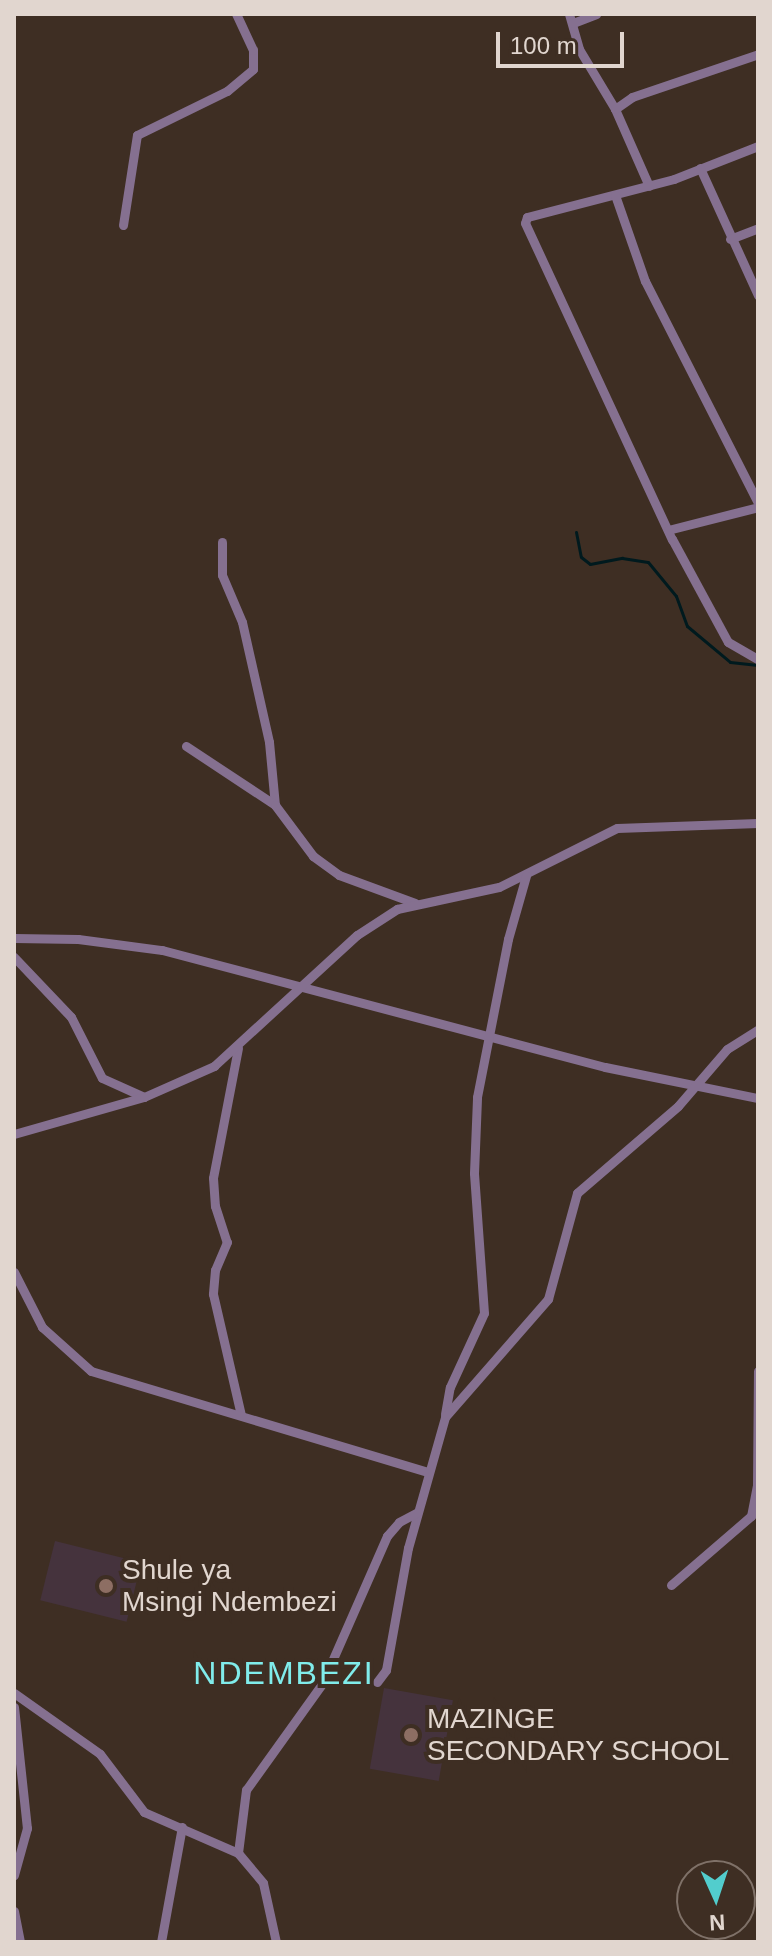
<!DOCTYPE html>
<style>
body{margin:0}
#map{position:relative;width:772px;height:1956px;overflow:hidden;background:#3e2e23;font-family:Helvetica,sans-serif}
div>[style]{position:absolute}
.education>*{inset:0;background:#45333d;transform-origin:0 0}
.stream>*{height:3px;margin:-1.5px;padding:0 1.5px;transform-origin:1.5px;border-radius:1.5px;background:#001a1e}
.minor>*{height:9px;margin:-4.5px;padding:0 4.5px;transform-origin:4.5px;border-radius:4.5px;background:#857090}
.dots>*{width:22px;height:22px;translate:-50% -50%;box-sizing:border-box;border:4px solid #3e2e23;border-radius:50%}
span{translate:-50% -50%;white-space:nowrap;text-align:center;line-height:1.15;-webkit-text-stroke:8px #3e2e23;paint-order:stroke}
.poi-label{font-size:28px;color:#e1d6cf}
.left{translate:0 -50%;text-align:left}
.quarter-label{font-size:32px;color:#80eceb;letter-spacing:2px}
.frame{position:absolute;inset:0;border:16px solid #e1d6cf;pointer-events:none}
.north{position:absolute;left:676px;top:1860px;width:80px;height:80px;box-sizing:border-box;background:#3e2e23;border:2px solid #7f7168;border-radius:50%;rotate:177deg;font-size:22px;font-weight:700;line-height:32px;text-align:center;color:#e1d6cf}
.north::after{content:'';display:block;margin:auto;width:28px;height:36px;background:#52cdcd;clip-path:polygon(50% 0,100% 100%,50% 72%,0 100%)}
.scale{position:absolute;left:496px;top:32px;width:128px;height:36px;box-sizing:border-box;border:4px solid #e1d6cf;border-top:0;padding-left:10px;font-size:24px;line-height:28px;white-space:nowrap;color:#e1d6cf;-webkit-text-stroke:6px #3e2e23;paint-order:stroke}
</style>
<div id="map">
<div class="education">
<i style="left:55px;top:1541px;width:89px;height:61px;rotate:14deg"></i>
<i style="left:384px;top:1688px;width:70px;height:82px;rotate:10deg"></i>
</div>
<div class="stream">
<i style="left:576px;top:532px;width:25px;rotate:79deg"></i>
<i style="left:581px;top:557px;width:11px;rotate:38deg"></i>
<i style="left:590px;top:564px;width:33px;rotate:-11deg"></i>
<i style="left:622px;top:558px;width:26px;rotate:9deg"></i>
<i style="left:648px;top:562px;width:44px;rotate:50.5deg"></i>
<i style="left:676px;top:596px;width:32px;rotate:70deg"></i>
<i style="left:687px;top:626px;width:56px;rotate:39.9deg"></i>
<i style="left:730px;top:662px;width:28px;rotate:6deg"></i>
</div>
<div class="minor">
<i style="left:569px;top:14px;width:36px;rotate:74deg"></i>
<i style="left:579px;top:49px;width:70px;rotate:59deg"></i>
<i style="left:615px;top:109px;width:84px;rotate:66.2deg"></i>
<i style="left:573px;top:23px;width:25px;rotate:-21deg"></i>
<i style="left:615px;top:109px;width:21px;rotate:-35deg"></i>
<i style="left:632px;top:97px;width:133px;rotate:-18.8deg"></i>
<i style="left:758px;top:146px;width:90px;rotate:158.6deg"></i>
<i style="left:674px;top:179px;width:152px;rotate:165.5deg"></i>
<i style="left:527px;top:217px;width:6px;rotate:108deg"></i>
<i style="left:525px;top:223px;width:349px;rotate:65.1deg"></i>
<i style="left:672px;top:539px;width:117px;rotate:61.5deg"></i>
<i style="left:728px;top:642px;width:34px;rotate:30deg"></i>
<i style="left:700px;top:168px;width:140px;rotate:65.5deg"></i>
<i style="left:615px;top:195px;width:91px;rotate:70.8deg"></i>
<i style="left:645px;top:281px;width:249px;rotate:63deg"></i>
<i style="left:123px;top:225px;width:91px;rotate:-81.2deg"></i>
<i style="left:137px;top:135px;width:100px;rotate:-26.1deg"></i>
<i style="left:227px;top:91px;width:34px;rotate:-40deg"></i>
<i style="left:253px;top:69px;width:19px;rotate:-90deg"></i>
<i style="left:253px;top:50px;width:40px;rotate:-115deg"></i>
<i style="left:730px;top:239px;width:30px;rotate:-21deg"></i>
<i style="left:668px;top:530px;width:93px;rotate:-14.3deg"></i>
<i style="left:222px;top:542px;width:33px;rotate:90deg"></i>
<i style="left:222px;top:575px;width:51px;rotate:66.9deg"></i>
<i style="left:242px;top:622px;width:123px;rotate:77.3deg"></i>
<i style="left:269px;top:742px;width:63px;rotate:84.6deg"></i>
<i style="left:186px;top:746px;width:107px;rotate:33.5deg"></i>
<i style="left:275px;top:805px;width:64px;rotate:53.3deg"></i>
<i style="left:313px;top:856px;width:32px;rotate:36deg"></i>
<i style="left:339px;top:875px;width:81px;rotate:20.2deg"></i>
<i style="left:14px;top:938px;width:64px;rotate:0.9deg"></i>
<i style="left:78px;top:939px;width:85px;rotate:7.5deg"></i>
<i style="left:162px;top:950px;width:458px;rotate:14.8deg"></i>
<i style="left:605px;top:1067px;width:156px;rotate:11.5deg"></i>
<i style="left:14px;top:957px;width:83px;rotate:46.5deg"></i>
<i style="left:71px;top:1017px;width:68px;rotate:63.1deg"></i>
<i style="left:102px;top:1078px;width:46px;rotate:24.3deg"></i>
<i style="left:238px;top:1048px;width:132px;rotate:100.9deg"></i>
<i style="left:213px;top:1178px;width:28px;rotate:86deg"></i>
<i style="left:215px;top:1206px;width:38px;rotate:72deg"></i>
<i style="left:227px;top:1242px;width:30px;rotate:113deg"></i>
<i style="left:215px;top:1270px;width:24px;rotate:95deg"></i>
<i style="left:213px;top:1294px;width:124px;rotate:77deg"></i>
<i style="left:14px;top:1134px;width:135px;rotate:-15.9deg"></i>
<i style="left:144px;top:1097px;width:77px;rotate:-23.9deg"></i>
<i style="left:214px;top:1066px;width:194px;rotate:-42.5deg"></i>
<i style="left:357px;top:935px;width:48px;rotate:-33deg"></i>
<i style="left:397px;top:909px;width:104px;rotate:-12.2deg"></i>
<i style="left:499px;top:887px;width:132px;rotate:-26.6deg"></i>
<i style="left:617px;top:828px;width:141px;rotate:-2deg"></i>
<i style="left:14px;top:1272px;width:62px;rotate:63deg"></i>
<i style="left:42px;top:1327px;width:66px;rotate:41.9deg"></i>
<i style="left:91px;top:1371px;width:352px;rotate:16.7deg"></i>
<i style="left:445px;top:1414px;width:27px;rotate:-80deg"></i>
<i style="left:450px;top:1387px;width:81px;rotate:-65.3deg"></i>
<i style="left:484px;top:1313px;width:140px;rotate:-94.1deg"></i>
<i style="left:474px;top:1173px;width:76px;rotate:-87.7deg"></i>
<i style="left:477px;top:1097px;width:161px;rotate:-78.9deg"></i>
<i style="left:508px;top:939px;width:66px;rotate:-74.1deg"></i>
<i style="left:671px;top:1585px;width:106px;rotate:-40.8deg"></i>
<i style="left:751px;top:1516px;width:33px;rotate:-79deg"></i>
<i style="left:757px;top:1484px;width:113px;rotate:-89.5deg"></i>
<i style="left:377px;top:1682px;width:15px;rotate:-53deg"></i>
<i style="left:386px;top:1670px;width:124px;rotate:-79.8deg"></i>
<i style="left:408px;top:1548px;width:136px;rotate:-74.2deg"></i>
<i style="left:445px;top:1417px;width:157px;rotate:-48.9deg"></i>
<i style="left:548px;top:1299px;width:110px;rotate:-74.7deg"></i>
<i style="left:577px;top:1193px;width:133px;rotate:-40.7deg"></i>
<i style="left:678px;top:1106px;width:75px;rotate:-49.3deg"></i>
<i style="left:727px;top:1049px;width:36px;rotate:-32deg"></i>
<i style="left:14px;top:1693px;width:105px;rotate:35.3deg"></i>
<i style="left:100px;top:1754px;width:73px;rotate:52.8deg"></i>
<i style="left:144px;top:1812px;width:103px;rotate:23.6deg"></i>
<i style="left:238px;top:1853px;width:39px;rotate:50deg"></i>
<i style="left:263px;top:1883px;width:60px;rotate:77.6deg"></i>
<i style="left:14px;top:1707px;width:122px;rotate:83.9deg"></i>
<i style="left:27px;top:1828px;width:49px;rotate:105.5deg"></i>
<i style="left:238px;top:1853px;width:64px;rotate:-82.8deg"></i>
<i style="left:246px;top:1790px;width:130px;rotate:-54.4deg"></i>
<i style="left:322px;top:1684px;width:162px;rotate:-66.3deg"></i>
<i style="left:387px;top:1536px;width:18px;rotate:-49deg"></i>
<i style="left:399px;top:1522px;width:21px;rotate:-28deg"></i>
<i style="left:14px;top:1911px;width:32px;rotate:79deg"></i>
<i style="left:161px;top:1942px;width:117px;rotate:-79.7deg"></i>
</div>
<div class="dots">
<i style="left:106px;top:1586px;background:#8d6e63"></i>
<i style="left:411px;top:1735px;background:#8d6e63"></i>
</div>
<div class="poi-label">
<span class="left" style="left:122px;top:1586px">Shule ya<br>Msingi Ndembezi</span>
<span class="left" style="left:427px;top:1735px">MAZINGE<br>SECONDARY SCHOOL</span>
</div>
<div class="quarter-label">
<span style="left:284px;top:1673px">NDEMBEZI</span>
</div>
<div class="frame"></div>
<div class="north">N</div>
<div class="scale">100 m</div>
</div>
